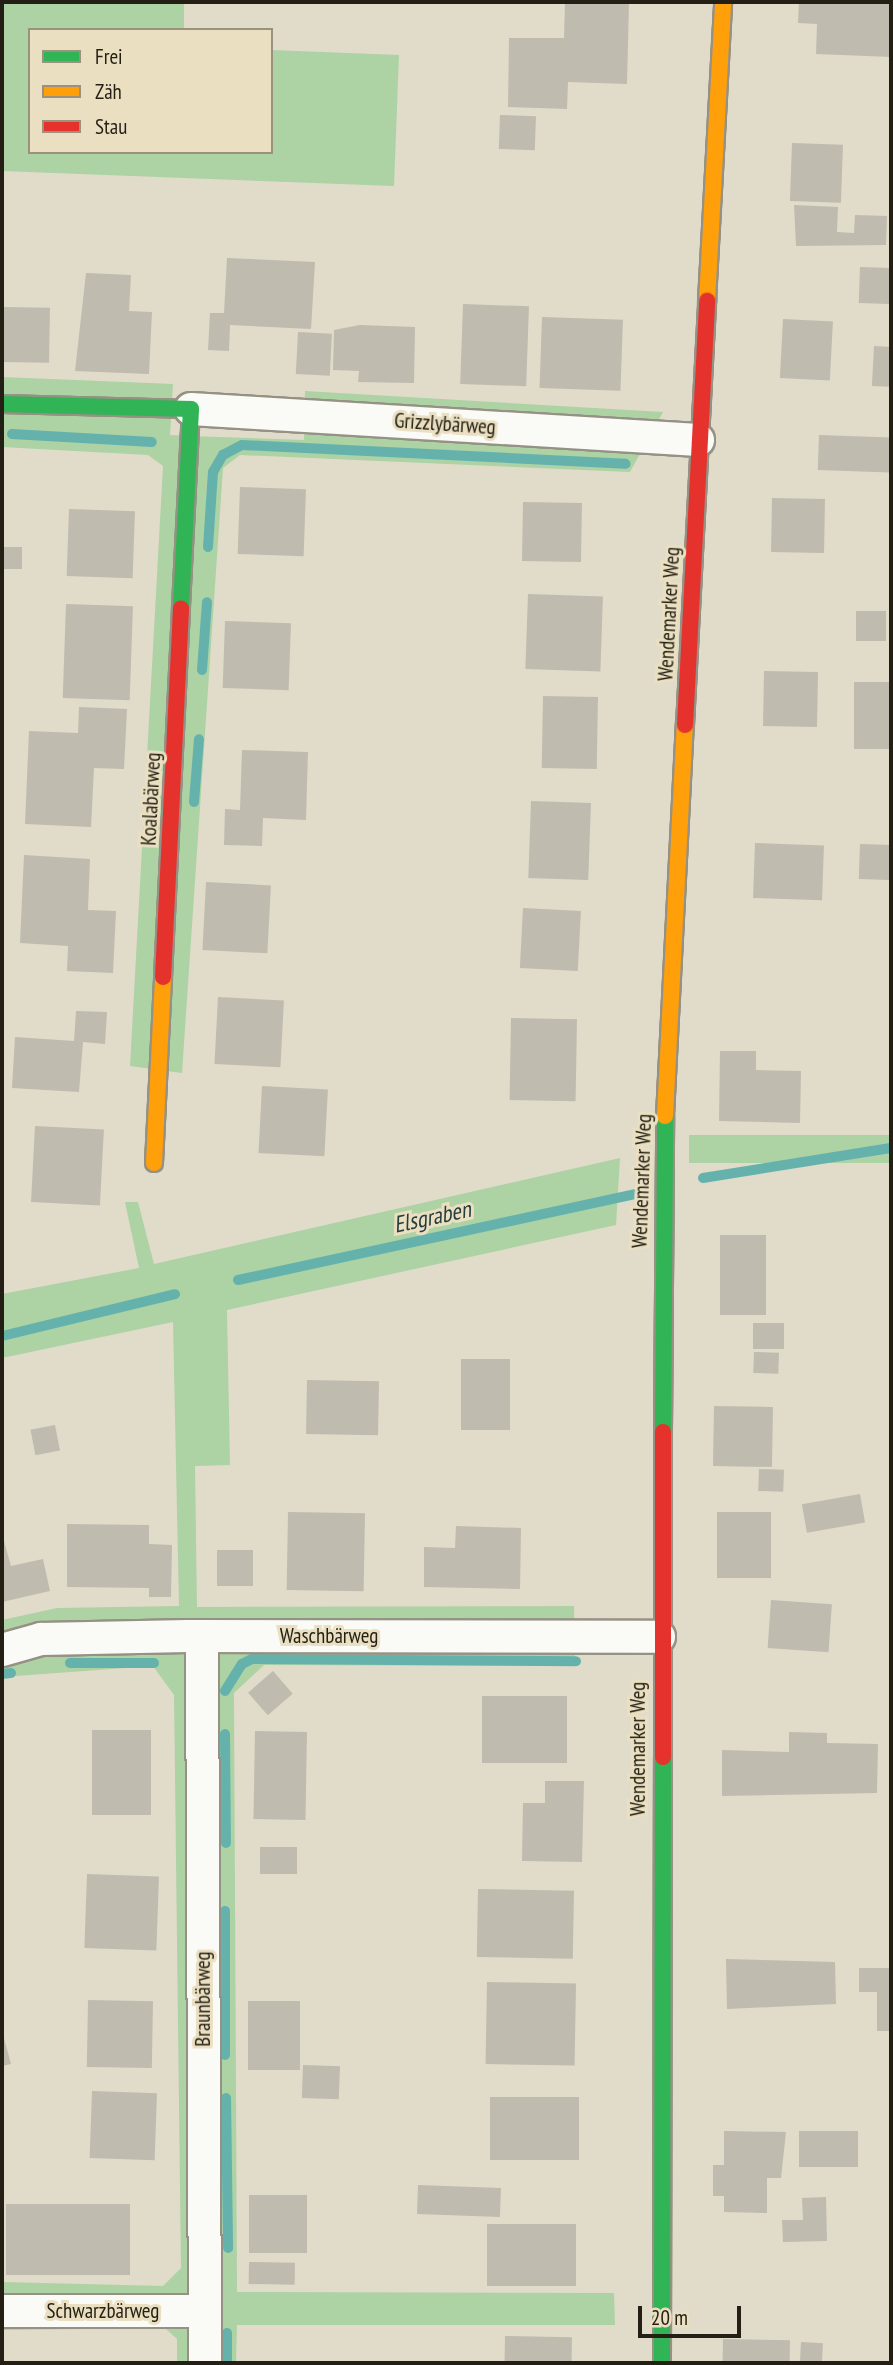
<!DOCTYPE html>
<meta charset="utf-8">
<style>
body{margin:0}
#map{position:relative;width:893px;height:2365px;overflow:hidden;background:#e1dbca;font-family:"PT Sans Narrow",sans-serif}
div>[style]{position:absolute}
.green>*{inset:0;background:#add2a4;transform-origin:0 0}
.stream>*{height:10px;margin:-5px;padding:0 5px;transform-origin:5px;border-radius:5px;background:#65b2ad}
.building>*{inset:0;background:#bfbbae;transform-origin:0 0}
.roads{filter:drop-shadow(2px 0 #959184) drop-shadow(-2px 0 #959184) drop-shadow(0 2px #959184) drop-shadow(0 -2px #959184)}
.street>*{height:32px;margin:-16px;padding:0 16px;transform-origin:16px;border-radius:16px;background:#fafaf7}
.fast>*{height:16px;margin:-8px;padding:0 8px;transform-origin:8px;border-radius:8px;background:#30b455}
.slow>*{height:16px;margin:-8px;padding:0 8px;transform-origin:8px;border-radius:8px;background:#ff9f0a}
.jam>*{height:16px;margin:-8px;padding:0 8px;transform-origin:8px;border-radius:8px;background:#e5322d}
span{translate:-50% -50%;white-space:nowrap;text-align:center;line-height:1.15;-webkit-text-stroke:6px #eadfc1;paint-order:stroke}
.street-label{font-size:21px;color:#231f14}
.water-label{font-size:23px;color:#253d3d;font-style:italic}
.frame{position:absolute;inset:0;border:4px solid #231f14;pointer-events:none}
.legend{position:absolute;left:28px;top:28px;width:245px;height:126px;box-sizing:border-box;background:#eadfc1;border:2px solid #9a927c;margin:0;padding:9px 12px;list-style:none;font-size:21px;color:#231f14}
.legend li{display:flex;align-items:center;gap:14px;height:35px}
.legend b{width:35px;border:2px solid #9a927c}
.scale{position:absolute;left:638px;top:2306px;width:103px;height:32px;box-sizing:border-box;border:4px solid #231f14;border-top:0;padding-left:9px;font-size:21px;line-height:24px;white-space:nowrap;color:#231f14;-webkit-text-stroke:5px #eadfc1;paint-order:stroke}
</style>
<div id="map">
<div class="green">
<i style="clip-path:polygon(2px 2px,184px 2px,184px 30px,30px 30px,30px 152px,271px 152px,271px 50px,399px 55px,394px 186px,2px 171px)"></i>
<i style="clip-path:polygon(2px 377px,173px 384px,170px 435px,189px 436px,304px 440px,305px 391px,663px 412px,630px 472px,240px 455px,223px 468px,182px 1073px,130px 1066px,163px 466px,148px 455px,2px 447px)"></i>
<i style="left:891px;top:1135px;width:28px;height:202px;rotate:90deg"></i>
<i style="clip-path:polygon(620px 1158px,616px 1225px,227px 1310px,230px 1465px,195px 1466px,197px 1607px,574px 1606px,575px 1666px,264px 1665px,234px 1693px,237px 2292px,614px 2293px,615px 2325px,237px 2325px,236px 2363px,177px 2363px,177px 2339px,165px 2328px,2px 2330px,2px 2282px,163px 2286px,181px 2268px,174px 1695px,153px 1666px,2px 1677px,2px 1620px,57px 1608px,179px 1606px,173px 1322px,2px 1358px,2px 1294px,139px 1268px,125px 1202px,138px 1202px,154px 1264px)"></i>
</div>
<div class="stream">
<i style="left:12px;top:434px;width:140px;rotate:3.3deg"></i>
<i style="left:208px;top:547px;width:75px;rotate:-86.2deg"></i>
<i style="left:213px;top:472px;width:20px;rotate:-60deg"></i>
<i style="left:223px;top:455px;width:21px;rotate:-28deg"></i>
<i style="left:242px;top:445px;width:384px;rotate:2.8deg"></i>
<i style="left:202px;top:670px;width:68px;rotate:-85.8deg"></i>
<i style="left:194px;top:802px;width:63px;rotate:-85.5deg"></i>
<i style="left:703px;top:1178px;width:190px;rotate:-9.1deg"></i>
<i style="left:238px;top:1280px;width:406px;rotate:-12.2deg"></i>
<i style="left:2px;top:1336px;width:178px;rotate:-13.6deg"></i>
<i style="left:70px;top:1663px;width:84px"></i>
<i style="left:2px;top:1674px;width:9px;rotate:-6deg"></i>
<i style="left:225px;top:1691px;width:32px;rotate:-58deg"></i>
<i style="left:242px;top:1664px;width:11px;rotate:-27deg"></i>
<i style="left:252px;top:1659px;width:324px;rotate:0.4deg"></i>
<i style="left:225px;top:1734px;width:109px;rotate:89.5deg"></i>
<i style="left:225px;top:1911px;width:144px;rotate:90deg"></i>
<i style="left:226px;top:2098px;width:150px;rotate:89.2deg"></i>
<i style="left:227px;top:2333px;width:30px;rotate:90deg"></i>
</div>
<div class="building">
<i style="clip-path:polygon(565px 2px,629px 2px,627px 84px,568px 82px,567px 109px,508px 107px,509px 38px,564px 38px)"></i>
<i style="clip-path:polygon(799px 2px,891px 2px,891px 57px,816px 54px,817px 24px,798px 23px)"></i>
<i style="left:500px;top:115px;width:36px;height:34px;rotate:2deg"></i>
<i style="left:792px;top:143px;width:51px;height:58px;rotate:2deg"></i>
<i style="clip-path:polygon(794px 205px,838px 207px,837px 232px,854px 233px,855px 215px,887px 216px,886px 245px,796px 246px)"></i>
<i style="clip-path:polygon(227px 258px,315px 262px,311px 329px,230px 325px,229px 351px,208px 350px,210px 313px,224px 313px)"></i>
<i style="left:860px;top:267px;width:31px;height:36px;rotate:2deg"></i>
<i style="clip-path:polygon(86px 273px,131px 275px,129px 311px,152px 312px,149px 374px,75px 371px)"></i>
<i style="left:463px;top:304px;width:66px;height:80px;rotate:2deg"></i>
<i style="left:2px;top:307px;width:48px;height:55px;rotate:1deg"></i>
<i style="left:542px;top:317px;width:81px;height:71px;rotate:2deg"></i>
<i style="left:783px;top:319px;width:50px;height:59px;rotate:3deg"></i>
<i style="clip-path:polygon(360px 325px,415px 327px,414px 383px,358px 382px,359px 371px,333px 370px,334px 330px)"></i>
<i style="left:298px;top:332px;width:34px;height:42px;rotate:3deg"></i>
<i style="left:874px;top:346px;width:17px;height:40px;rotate:3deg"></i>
<i style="left:819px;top:435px;width:72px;height:35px;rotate:2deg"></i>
<i style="left:240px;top:487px;width:66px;height:67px;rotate:2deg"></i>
<i style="left:772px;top:498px;width:53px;height:54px;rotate:1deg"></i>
<i style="left:523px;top:502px;width:59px;height:59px;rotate:1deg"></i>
<i style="left:69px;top:509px;width:66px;height:67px;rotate:2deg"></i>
<i style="left:2px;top:547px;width:20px;height:22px"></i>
<i style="left:528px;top:594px;width:75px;height:75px;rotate:2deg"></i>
<i style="left:66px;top:604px;width:67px;height:94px;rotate:2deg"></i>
<i style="left:856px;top:611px;width:30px;height:30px"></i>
<i style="left:225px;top:621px;width:66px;height:67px;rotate:2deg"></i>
<i style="left:764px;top:671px;width:54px;height:55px;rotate:1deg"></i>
<i style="left:854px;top:682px;width:37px;height:67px"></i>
<i style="left:543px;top:696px;width:55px;height:72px;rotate:1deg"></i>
<i style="clip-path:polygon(79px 707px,127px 709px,124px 769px,94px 768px,91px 827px,25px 824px,29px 731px,78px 733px)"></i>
<i style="clip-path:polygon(242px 750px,308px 752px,306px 820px,263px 818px,262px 846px,224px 845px,225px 809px,240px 810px)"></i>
<i style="left:531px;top:801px;width:60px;height:77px;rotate:2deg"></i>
<i style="left:755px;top:843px;width:69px;height:55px;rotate:2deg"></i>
<i style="left:860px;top:844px;width:31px;height:35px;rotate:2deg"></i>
<i style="clip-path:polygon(24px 855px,90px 859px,88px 910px,116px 911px,113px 973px,67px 971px,68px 946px,20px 943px)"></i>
<i style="left:206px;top:882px;width:65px;height:68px;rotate:3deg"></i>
<i style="left:523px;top:908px;width:58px;height:60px;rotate:3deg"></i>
<i style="left:218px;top:997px;width:66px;height:67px;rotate:3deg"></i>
<i style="clip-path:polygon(76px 1011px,107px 1012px,105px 1044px,83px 1042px,79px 1092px,12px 1088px,15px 1037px,74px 1041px)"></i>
<i style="left:511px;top:1018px;width:66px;height:82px;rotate:1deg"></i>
<i style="clip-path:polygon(720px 1051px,756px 1051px,756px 1070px,801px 1071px,800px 1123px,719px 1121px)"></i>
<i style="left:262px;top:1086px;width:66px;height:67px;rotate:3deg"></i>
<i style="left:35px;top:1126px;width:69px;height:76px;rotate:3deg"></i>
<i style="left:720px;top:1235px;width:46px;height:80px"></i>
<i style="left:753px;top:1323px;width:31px;height:26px"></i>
<i style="left:754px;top:1352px;width:25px;height:21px;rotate:2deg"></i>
<i style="left:461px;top:1359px;width:49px;height:71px"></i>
<i style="left:307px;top:1380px;width:72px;height:54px;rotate:1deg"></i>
<i style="left:714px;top:1406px;width:59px;height:60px;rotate:1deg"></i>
<i style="left:55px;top:1425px;width:26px;height:25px;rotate:79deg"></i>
<i style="left:759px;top:1469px;width:25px;height:22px;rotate:2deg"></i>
<i style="left:860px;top:1494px;width:29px;height:59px;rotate:80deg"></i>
<i style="left:288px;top:1512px;width:77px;height:78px;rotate:1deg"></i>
<i style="left:717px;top:1512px;width:54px;height:66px"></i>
<i style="clip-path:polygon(67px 1524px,149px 1525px,149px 1544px,172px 1545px,171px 1597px,149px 1597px,149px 1588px,67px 1587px)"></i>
<i style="clip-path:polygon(456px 1526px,521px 1528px,520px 1589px,424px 1587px,424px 1547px,455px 1548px)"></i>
<i style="clip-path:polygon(2px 1534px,11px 1566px,43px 1559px,50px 1591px,2px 1602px)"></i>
<i style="left:217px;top:1550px;width:36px;height:36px"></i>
<i style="left:771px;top:1600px;width:61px;height:48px;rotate:4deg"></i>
<i style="left:273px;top:1671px;width:30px;height:33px;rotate:49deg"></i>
<i style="left:482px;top:1696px;width:85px;height:67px"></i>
<i style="left:92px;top:1730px;width:59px;height:85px"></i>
<i style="left:255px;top:1731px;width:52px;height:88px;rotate:1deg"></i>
<i style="clip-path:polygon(789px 1732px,827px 1733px,827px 1743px,878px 1744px,877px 1793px,722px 1796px,722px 1750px,789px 1752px)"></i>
<i style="clip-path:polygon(545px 1781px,584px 1781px,582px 1862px,522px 1861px,523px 1803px,545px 1803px)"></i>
<i style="left:260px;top:1847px;width:37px;height:27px"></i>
<i style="left:87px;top:1874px;width:72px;height:74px;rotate:2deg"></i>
<i style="left:478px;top:1889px;width:96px;height:68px;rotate:1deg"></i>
<i style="clip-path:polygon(726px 1959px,835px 1962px,836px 2004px,727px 2009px)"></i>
<i style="clip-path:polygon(859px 1968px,891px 1968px,891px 2031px,877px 2031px,877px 1992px,859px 1992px)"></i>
<i style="left:487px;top:1982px;width:89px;height:82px;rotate:1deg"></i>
<i style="left:88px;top:2000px;width:65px;height:67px;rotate:1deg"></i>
<i style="left:248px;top:2001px;width:52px;height:69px"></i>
<i style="clip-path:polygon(2px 2031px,11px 2064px,2px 2066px)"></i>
<i style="left:303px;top:2065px;width:37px;height:33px;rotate:2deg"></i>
<i style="left:92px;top:2091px;width:65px;height:67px;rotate:2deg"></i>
<i style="left:490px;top:2097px;width:89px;height:63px"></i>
<i style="clip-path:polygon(724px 2131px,786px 2132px,781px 2178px,767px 2178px,767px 2213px,724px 2212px,724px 2196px,713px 2196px,713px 2165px,724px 2165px)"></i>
<i style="left:799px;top:2131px;width:59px;height:36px"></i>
<i style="left:418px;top:2185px;width:83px;height:29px;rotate:2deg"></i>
<i style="left:249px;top:2195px;width:58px;height:58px"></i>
<i style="clip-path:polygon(826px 2197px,827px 2241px,783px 2242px,782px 2220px,803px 2220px,802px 2198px)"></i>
<i style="left:6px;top:2204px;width:124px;height:71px"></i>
<i style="left:487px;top:2224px;width:89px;height:62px"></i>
<i style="left:249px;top:2262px;width:46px;height:22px;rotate:1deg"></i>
<i style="left:505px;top:2336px;width:67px;height:27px;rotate:1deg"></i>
<i style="left:723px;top:2339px;width:67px;height:24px;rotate:1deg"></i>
<i style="left:801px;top:2342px;width:22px;height:21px;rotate:3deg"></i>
</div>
<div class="roads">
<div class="street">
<i style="left:191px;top:409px;width:508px;rotate:3.5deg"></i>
<i style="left:202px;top:1636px;width:727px;rotate:89.76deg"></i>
<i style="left:2px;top:1650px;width:41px;rotate:-15.8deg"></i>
<i style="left:41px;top:1639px;width:147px;rotate:-1.2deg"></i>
<i style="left:188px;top:1636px;width:471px;rotate:0.1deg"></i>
<i style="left:2px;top:2311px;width:203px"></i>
</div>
<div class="fast">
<i style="left:2px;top:404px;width:189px;rotate:1.5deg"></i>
<i style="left:191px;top:409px;width:199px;rotate:92.9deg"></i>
<i style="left:663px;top:1432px;width:316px;rotate:-89.6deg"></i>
<i style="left:662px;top:2363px;width:606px;rotate:-89.91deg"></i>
</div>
<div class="slow">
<i style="left:707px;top:301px;width:299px;rotate:-86.9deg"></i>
<i style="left:665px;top:1116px;width:392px;rotate:-87.1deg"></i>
<i style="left:154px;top:1163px;width:186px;rotate:-87.2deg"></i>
</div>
<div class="jam">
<i style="left:685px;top:725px;width:425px;rotate:-87deg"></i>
<i style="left:163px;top:977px;width:369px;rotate:-87.2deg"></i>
<i style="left:663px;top:1757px;width:325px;rotate:-90deg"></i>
</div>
</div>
<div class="street-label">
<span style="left:445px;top:424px;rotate:4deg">Grizzlybärweg</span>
<span style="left:669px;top:614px;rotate:-87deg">Wendemarker Weg</span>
<span style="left:151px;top:799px;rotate:-87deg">Koalabärweg</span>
<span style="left:642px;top:1181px;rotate:-88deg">Wendemarker Weg</span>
<span style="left:329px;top:1636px">Waschbärweg</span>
<span style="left:638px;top:1749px;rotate:-90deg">Wendemarker Weg</span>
<span style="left:203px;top:1999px;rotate:-90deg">Braunbärweg</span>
<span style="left:103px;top:2311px">Schwarzbärweg</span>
</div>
<div class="water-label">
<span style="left:432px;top:1217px;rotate:-12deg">Elsgraben</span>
</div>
<div class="frame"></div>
<ul class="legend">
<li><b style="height:9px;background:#30b455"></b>Frei</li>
<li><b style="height:9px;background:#ff9f0a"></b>Zäh</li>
<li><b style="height:9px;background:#e5322d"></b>Stau</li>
</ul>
<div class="scale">20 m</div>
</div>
